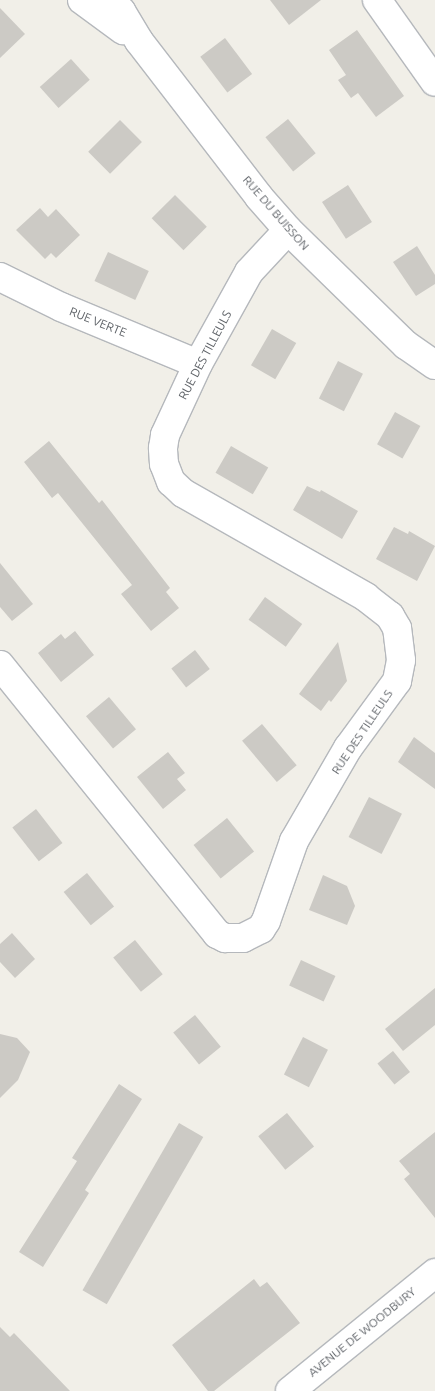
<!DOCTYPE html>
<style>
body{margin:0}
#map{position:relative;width:435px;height:1391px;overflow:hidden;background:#f1efe8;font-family:Ubuntu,sans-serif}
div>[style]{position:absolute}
.building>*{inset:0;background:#cccac5;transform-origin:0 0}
.roads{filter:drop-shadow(1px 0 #b5b8bc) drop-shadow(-1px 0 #b5b8bc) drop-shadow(0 1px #b5b8bc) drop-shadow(0 -1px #b5b8bc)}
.minor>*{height:28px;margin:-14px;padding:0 14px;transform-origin:14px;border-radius:14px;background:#fff}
span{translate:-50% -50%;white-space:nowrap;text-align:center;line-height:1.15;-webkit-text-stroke:5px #fff;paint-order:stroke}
.street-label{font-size:12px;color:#5f6368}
</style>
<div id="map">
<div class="building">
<i style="clip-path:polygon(270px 0,321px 0,289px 25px)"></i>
<i style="clip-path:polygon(0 8px,25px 34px,0 58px)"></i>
<i style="clip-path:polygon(357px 30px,404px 96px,376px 117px,358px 93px,351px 98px,338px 80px,346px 75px,329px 50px)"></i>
<i style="left:225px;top:38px;width:45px;height:31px;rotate:53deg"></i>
<i style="left:71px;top:59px;width:28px;height:42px;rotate:48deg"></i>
<i style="left:288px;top:119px;width:44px;height:29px;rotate:51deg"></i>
<i style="left:120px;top:120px;width:31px;height:45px;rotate:45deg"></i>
<i style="left:348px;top:185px;width:44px;height:31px;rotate:57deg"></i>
<i style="left:175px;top:195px;width:45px;height:33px;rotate:45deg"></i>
<i style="clip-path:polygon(40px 208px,48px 217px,56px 209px,80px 235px,56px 258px,51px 253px,45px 259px,16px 230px)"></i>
<i style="clip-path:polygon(417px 246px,435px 275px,435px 284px,416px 296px,393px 262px)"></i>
<i style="left:108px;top:252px;width:45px;height:32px;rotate:25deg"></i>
<i style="left:272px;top:329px;width:28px;height:42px;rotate:30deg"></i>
<i style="left:338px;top:361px;width:28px;height:42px;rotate:27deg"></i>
<i style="left:395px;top:412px;width:29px;height:37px;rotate:29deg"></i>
<i style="clip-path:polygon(49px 441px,99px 503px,102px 500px,170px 588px,166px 592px,179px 608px,151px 631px,121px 594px,132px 585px,58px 493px,52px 498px,24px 462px)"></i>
<i style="left:231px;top:446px;width:43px;height:31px;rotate:30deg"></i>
<i style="clip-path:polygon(307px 486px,320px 492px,321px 490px,358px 511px,342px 539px,293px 510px)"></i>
<i style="clip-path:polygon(394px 527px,408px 534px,409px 531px,435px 546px,417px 581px,376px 559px)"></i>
<i style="clip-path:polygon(0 563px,33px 604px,12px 621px,0 607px)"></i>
<i style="left:265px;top:597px;width:46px;height:28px;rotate:36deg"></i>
<i style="clip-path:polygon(75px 631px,94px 655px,61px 682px,38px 653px,61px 634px,65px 639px)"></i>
<i style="clip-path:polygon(338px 642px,347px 681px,331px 702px,329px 700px,321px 711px,299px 694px)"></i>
<i style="left:195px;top:650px;width:24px;height:30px;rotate:52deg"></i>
<i style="left:109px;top:697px;width:42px;height:30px;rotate:50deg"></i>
<i style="left:262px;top:724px;width:54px;height:26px;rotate:50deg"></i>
<i style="clip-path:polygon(414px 737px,435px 753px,435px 789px,398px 762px)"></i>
<i style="clip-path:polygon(168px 752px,185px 773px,177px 779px,186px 790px,163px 809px,137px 777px)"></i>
<i style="left:369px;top:797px;width:37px;height:45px;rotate:27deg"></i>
<i style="left:36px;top:809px;width:43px;height:30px;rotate:52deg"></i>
<i style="left:227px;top:818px;width:43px;height:43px;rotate:51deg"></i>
<i style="left:87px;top:873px;width:43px;height:30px;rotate:51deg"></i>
<i style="clip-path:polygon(323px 875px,347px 886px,355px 906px,347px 925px,309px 910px)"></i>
<i style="clip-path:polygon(12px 933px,35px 959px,15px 978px,0 962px,0 944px)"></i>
<i style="left:135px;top:940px;width:44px;height:28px;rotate:51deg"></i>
<i style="left:301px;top:960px;width:38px;height:28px;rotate:25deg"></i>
<i style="clip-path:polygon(435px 988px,435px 1025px,403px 1051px,385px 1029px)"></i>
<i style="left:195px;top:1015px;width:41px;height:28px;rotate:51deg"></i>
<i style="clip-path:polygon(0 1034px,17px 1038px,30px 1052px,18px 1080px,0 1098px)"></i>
<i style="left:303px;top:1037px;width:28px;height:42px;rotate:27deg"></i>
<i style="left:393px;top:1051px;width:27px;height:20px;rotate:51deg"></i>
<i style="clip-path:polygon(119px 1084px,142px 1099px,85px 1190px,89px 1193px,43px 1267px,19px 1252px,77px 1161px,72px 1158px)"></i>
<i style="left:287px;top:1113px;width:43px;height:37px;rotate:51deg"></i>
<i style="left:179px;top:1123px;width:28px;height:193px;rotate:30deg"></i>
<i style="clip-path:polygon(435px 1132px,435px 1218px,404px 1179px,410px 1174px,399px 1161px)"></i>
<i style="clip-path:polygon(254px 1279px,260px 1287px,267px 1282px,300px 1323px,214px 1391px,208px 1391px,172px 1345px)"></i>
<i style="clip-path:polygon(0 1327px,10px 1337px,14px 1333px,70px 1391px,0 1391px)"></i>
</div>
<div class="roads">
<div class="minor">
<i style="left:82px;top:0;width:51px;rotate:36.2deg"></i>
<i style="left:110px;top:0;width:16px;rotate:45deg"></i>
<i style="left:121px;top:11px;width:35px;rotate:59deg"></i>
<i style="left:139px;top:41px;width:197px;rotate:52.4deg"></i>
<i style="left:259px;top:197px;width:44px;rotate:48.7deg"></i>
<i style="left:288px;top:230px;width:165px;rotate:44.3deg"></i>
<i style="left:406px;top:345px;width:35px;rotate:35deg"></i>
<i style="left:377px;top:0;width:100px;rotate:54.7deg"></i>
<i style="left:0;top:277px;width:68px;rotate:26.2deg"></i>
<i style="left:61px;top:307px;width:148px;rotate:22.6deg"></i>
<i style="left:0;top:665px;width:346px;rotate:51.1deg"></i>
<i style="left:217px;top:934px;width:9px;rotate:27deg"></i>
<i style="left:225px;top:938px;width:18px"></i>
<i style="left:243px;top:938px;width:20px;rotate:-27deg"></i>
<i style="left:261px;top:929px;width:9px;rotate:-58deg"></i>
<i style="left:266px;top:921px;width:85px;rotate:-70.7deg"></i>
<i style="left:294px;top:841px;width:108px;rotate:-59.9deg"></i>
<i style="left:348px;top:748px;width:83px;rotate:-53.8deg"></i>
<i style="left:397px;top:681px;width:21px;rotate:-79deg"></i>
<i style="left:401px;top:660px;width:32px;rotate:-97deg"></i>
<i style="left:397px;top:628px;width:14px;rotate:-120deg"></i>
<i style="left:390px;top:616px;width:31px;rotate:-142deg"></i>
<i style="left:366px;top:597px;width:210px;rotate:-150.4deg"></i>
<i style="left:183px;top:493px;width:16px;rotate:-137deg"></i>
<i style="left:171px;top:482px;width:19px;rotate:-111deg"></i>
<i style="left:164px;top:464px;width:16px;rotate:-94deg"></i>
<i style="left:163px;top:448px;width:13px;rotate:-81deg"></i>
<i style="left:165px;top:435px;width:78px;rotate:-65.1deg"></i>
<i style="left:198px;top:364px;width:105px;rotate:-61deg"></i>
<i style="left:249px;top:272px;width:57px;rotate:-47.1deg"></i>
<i style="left:290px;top:1391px;width:187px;rotate:-39.1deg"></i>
</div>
</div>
<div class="street-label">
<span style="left:276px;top:213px;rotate:49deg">RUE DU BUISSON</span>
<span style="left:98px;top:322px;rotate:22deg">RUE VERTE</span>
<span style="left:205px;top:355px;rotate:-62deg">RUE DES TILLEULS</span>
<span style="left:362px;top:732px;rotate:-56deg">RUE DES TILLEULS</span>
<span style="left:362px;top:1332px;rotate:-39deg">AVENUE DE WOODBURY</span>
</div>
</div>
